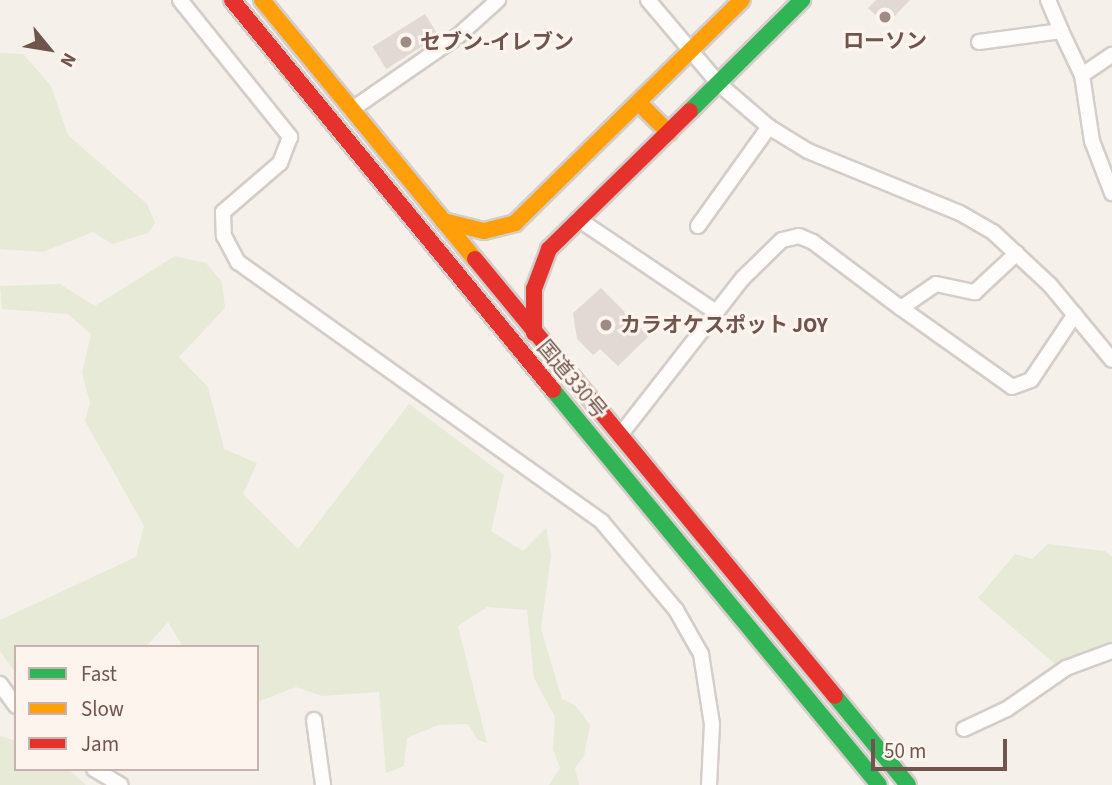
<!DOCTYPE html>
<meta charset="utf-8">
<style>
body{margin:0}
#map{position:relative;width:1112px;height:785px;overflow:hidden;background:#f6f0eb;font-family:"Source Sans 3","Noto Sans JP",sans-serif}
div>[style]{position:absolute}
.green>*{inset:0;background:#e6ead7}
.building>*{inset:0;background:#e2d8d4;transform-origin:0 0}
.roads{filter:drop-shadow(2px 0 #d5cdc9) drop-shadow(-2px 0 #d5cdc9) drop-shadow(0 2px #d5cdc9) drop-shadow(0 -2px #d5cdc9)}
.street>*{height:14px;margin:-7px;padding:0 7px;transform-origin:7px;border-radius:7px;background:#fefdfc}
.fast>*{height:16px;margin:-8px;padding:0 8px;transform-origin:8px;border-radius:8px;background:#30b455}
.slow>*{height:16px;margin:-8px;padding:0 8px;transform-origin:8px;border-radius:8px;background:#ff9f0a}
.jam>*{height:16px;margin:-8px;padding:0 8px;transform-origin:8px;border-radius:8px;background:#e5322d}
.dots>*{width:19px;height:19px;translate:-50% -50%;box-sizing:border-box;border:4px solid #fdf4ed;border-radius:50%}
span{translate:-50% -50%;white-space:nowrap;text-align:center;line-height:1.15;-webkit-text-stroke:6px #fdf4ed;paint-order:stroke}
.poi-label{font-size:21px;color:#70554f;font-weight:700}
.left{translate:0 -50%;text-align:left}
.street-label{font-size:21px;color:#70554f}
.legend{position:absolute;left:14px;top:645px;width:245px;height:126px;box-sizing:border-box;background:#fdf4ed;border:2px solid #c5b4ae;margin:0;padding:9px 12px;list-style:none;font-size:21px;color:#70554f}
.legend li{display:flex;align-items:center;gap:14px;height:35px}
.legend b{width:35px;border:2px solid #c5b4ae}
.north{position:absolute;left:14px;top:14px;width:70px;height:70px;-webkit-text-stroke:5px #fdf4ed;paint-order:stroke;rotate:120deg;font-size:19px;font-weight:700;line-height:28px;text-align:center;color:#70554f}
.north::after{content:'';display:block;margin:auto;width:24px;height:32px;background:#70554f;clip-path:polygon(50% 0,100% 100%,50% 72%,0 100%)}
.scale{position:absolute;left:871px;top:739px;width:136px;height:32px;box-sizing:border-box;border:4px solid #70554f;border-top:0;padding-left:9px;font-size:21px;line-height:24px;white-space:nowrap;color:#70554f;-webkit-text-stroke:5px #fdf4ed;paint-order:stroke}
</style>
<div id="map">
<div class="green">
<i style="clip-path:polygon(0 53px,23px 54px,51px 86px,68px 135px,147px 204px,155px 223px,148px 233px,112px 244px,93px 232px,43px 252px,0 249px)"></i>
<i style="clip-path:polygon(175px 256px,206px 263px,222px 282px,225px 308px,179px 357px,208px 387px,224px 449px,257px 463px,243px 494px,298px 549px,409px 404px,504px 475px,491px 531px,523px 551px,546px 528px,551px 555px,541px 629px,562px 699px,575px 705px,590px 725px,584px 756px,575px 768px,579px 785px,549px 785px,560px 768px,553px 749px,555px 717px,534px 678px,527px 610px,487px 607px,458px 626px,487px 743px,478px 740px,468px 724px,438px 725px,407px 738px,404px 766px,386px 773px,379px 692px,322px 696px,296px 687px,257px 702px,257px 647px,183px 647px,168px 622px,146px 647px,16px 647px,16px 673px,0 651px,0 620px,136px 557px,144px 526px,85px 421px,90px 403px,82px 373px,91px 334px,68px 314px,2px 309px,0 286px,60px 284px,95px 306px)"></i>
<i style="clip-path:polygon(1048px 544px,1105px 551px,1112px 557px,1112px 646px,1055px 664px,978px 598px,1015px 554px,1032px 559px)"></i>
<i style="clip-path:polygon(0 736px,16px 741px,16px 769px,68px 769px,86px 785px,0 785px)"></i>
</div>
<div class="building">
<i style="clip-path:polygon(876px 0,910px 0,886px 25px,868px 8px)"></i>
<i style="left:425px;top:14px;width:26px;height:62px;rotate:58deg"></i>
<i style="clip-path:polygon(601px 288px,649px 336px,618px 366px,600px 349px,593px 355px,577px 339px,573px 313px)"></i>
</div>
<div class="roads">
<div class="street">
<i style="left:180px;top:0;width:176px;rotate:51.2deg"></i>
<i style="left:290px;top:137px;width:28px;rotate:111deg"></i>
<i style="left:280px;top:163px;width:75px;rotate:139.3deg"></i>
<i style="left:223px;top:212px;width:24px;rotate:88deg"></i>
<i style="left:224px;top:236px;width:30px;rotate:62deg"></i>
<i style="left:238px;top:262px;width:447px;rotate:35.5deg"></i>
<i style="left:602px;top:522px;width:115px;rotate:49.9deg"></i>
<i style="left:676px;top:610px;width:51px;rotate:60.4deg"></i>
<i style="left:701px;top:654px;width:71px;rotate:81.1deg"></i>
<i style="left:712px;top:724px;width:61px;rotate:92.8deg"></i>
<i style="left:648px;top:0;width:110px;rotate:49.8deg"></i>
<i style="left:719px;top:84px;width:66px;rotate:40.7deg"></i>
<i style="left:769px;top:127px;width:46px;rotate:31.6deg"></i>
<i style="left:808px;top:151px;width:164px;rotate:22.2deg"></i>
<i style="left:960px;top:213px;width:38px;rotate:30deg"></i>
<i style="left:993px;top:232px;width:78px;rotate:42.9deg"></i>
<i style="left:1050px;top:285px;width:97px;rotate:50.4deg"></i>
<i style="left:1048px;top:0;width:34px;rotate:67deg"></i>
<i style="left:979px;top:42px;width:83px;rotate:-7.6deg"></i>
<i style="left:1061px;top:31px;width:49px;rotate:64.5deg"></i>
<i style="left:1082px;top:75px;width:36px;rotate:-34deg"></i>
<i style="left:1082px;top:75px;width:67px;rotate:81.4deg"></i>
<i style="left:1092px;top:141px;width:56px;rotate:69deg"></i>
<i style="left:351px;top:110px;width:130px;rotate:-34.7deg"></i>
<i style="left:458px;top:36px;width:54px;rotate:-42deg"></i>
<i style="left:578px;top:219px;width:166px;rotate:34deg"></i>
<i style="left:698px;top:226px;width:122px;rotate:-54.4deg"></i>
<i style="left:901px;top:308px;width:136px;rotate:35.4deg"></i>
<i style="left:1012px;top:387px;width:20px;rotate:-20deg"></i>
<i style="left:1031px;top:380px;width:79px;rotate:-56.3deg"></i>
<i style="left:621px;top:434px;width:198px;rotate:-52deg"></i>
<i style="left:743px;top:278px;width:54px;rotate:-44.3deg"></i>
<i style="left:782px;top:240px;width:17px;rotate:-13deg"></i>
<i style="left:799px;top:236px;width:15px;rotate:23deg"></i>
<i style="left:813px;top:242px;width:110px;rotate:36.9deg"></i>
<i style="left:901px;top:308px;width:42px;rotate:-34.4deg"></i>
<i style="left:936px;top:284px;width:40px;rotate:12deg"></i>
<i style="left:975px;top:292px;width:57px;rotate:-42.9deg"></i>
<i style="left:0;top:684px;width:27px;rotate:54deg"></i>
<i style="left:314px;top:720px;width:66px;rotate:82.1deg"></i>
<i style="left:964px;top:729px;width:47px;rotate:-24.9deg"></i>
<i style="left:1007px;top:709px;width:72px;rotate:-34.8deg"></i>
<i style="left:1066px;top:668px;width:49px;rotate:-20.3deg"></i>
<i style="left:94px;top:769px;width:31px;rotate:31deg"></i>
</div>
<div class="fast">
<i style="left:690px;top:111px;width:158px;rotate:-44.7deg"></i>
<i style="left:553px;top:390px;width:512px;rotate:50.47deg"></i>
<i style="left:835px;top:696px;width:115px;rotate:50.6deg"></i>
</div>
<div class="slow">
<i style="left:262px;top:0;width:335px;rotate:50.6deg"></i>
<i style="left:639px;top:103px;width:42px;rotate:45deg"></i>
<i style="left:443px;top:221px;width:42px;rotate:13.7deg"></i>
<i style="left:484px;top:231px;width:32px;rotate:-14deg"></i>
<i style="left:515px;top:223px;width:318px;rotate:-44.5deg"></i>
</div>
<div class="jam">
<i style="left:232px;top:0;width:505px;rotate:50.54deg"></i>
<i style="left:475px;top:259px;width:566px;rotate:50.52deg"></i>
<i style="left:534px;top:333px;width:44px;rotate:-90deg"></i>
<i style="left:534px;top:289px;width:43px;rotate:-69.4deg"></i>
<i style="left:549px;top:249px;width:197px;rotate:-44.4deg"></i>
</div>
</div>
<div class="dots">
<i style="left:885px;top:17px;background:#9f8b86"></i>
<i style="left:406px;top:42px;background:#9f8b86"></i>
<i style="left:606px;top:325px;background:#9f8b86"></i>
</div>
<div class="poi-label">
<span style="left:885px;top:41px">ローソン</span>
<span class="left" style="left:420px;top:42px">セブン-イレブン</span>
<span class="left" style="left:620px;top:325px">カラオケスポット JOY</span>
</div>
<div class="street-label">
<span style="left:572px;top:379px;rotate:50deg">国道330号</span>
</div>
<ul class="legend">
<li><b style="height:9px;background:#30b455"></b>Fast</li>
<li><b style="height:9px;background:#ff9f0a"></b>Slow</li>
<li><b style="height:9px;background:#e5322d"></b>Jam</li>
</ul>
<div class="north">N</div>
<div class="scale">50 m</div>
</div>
